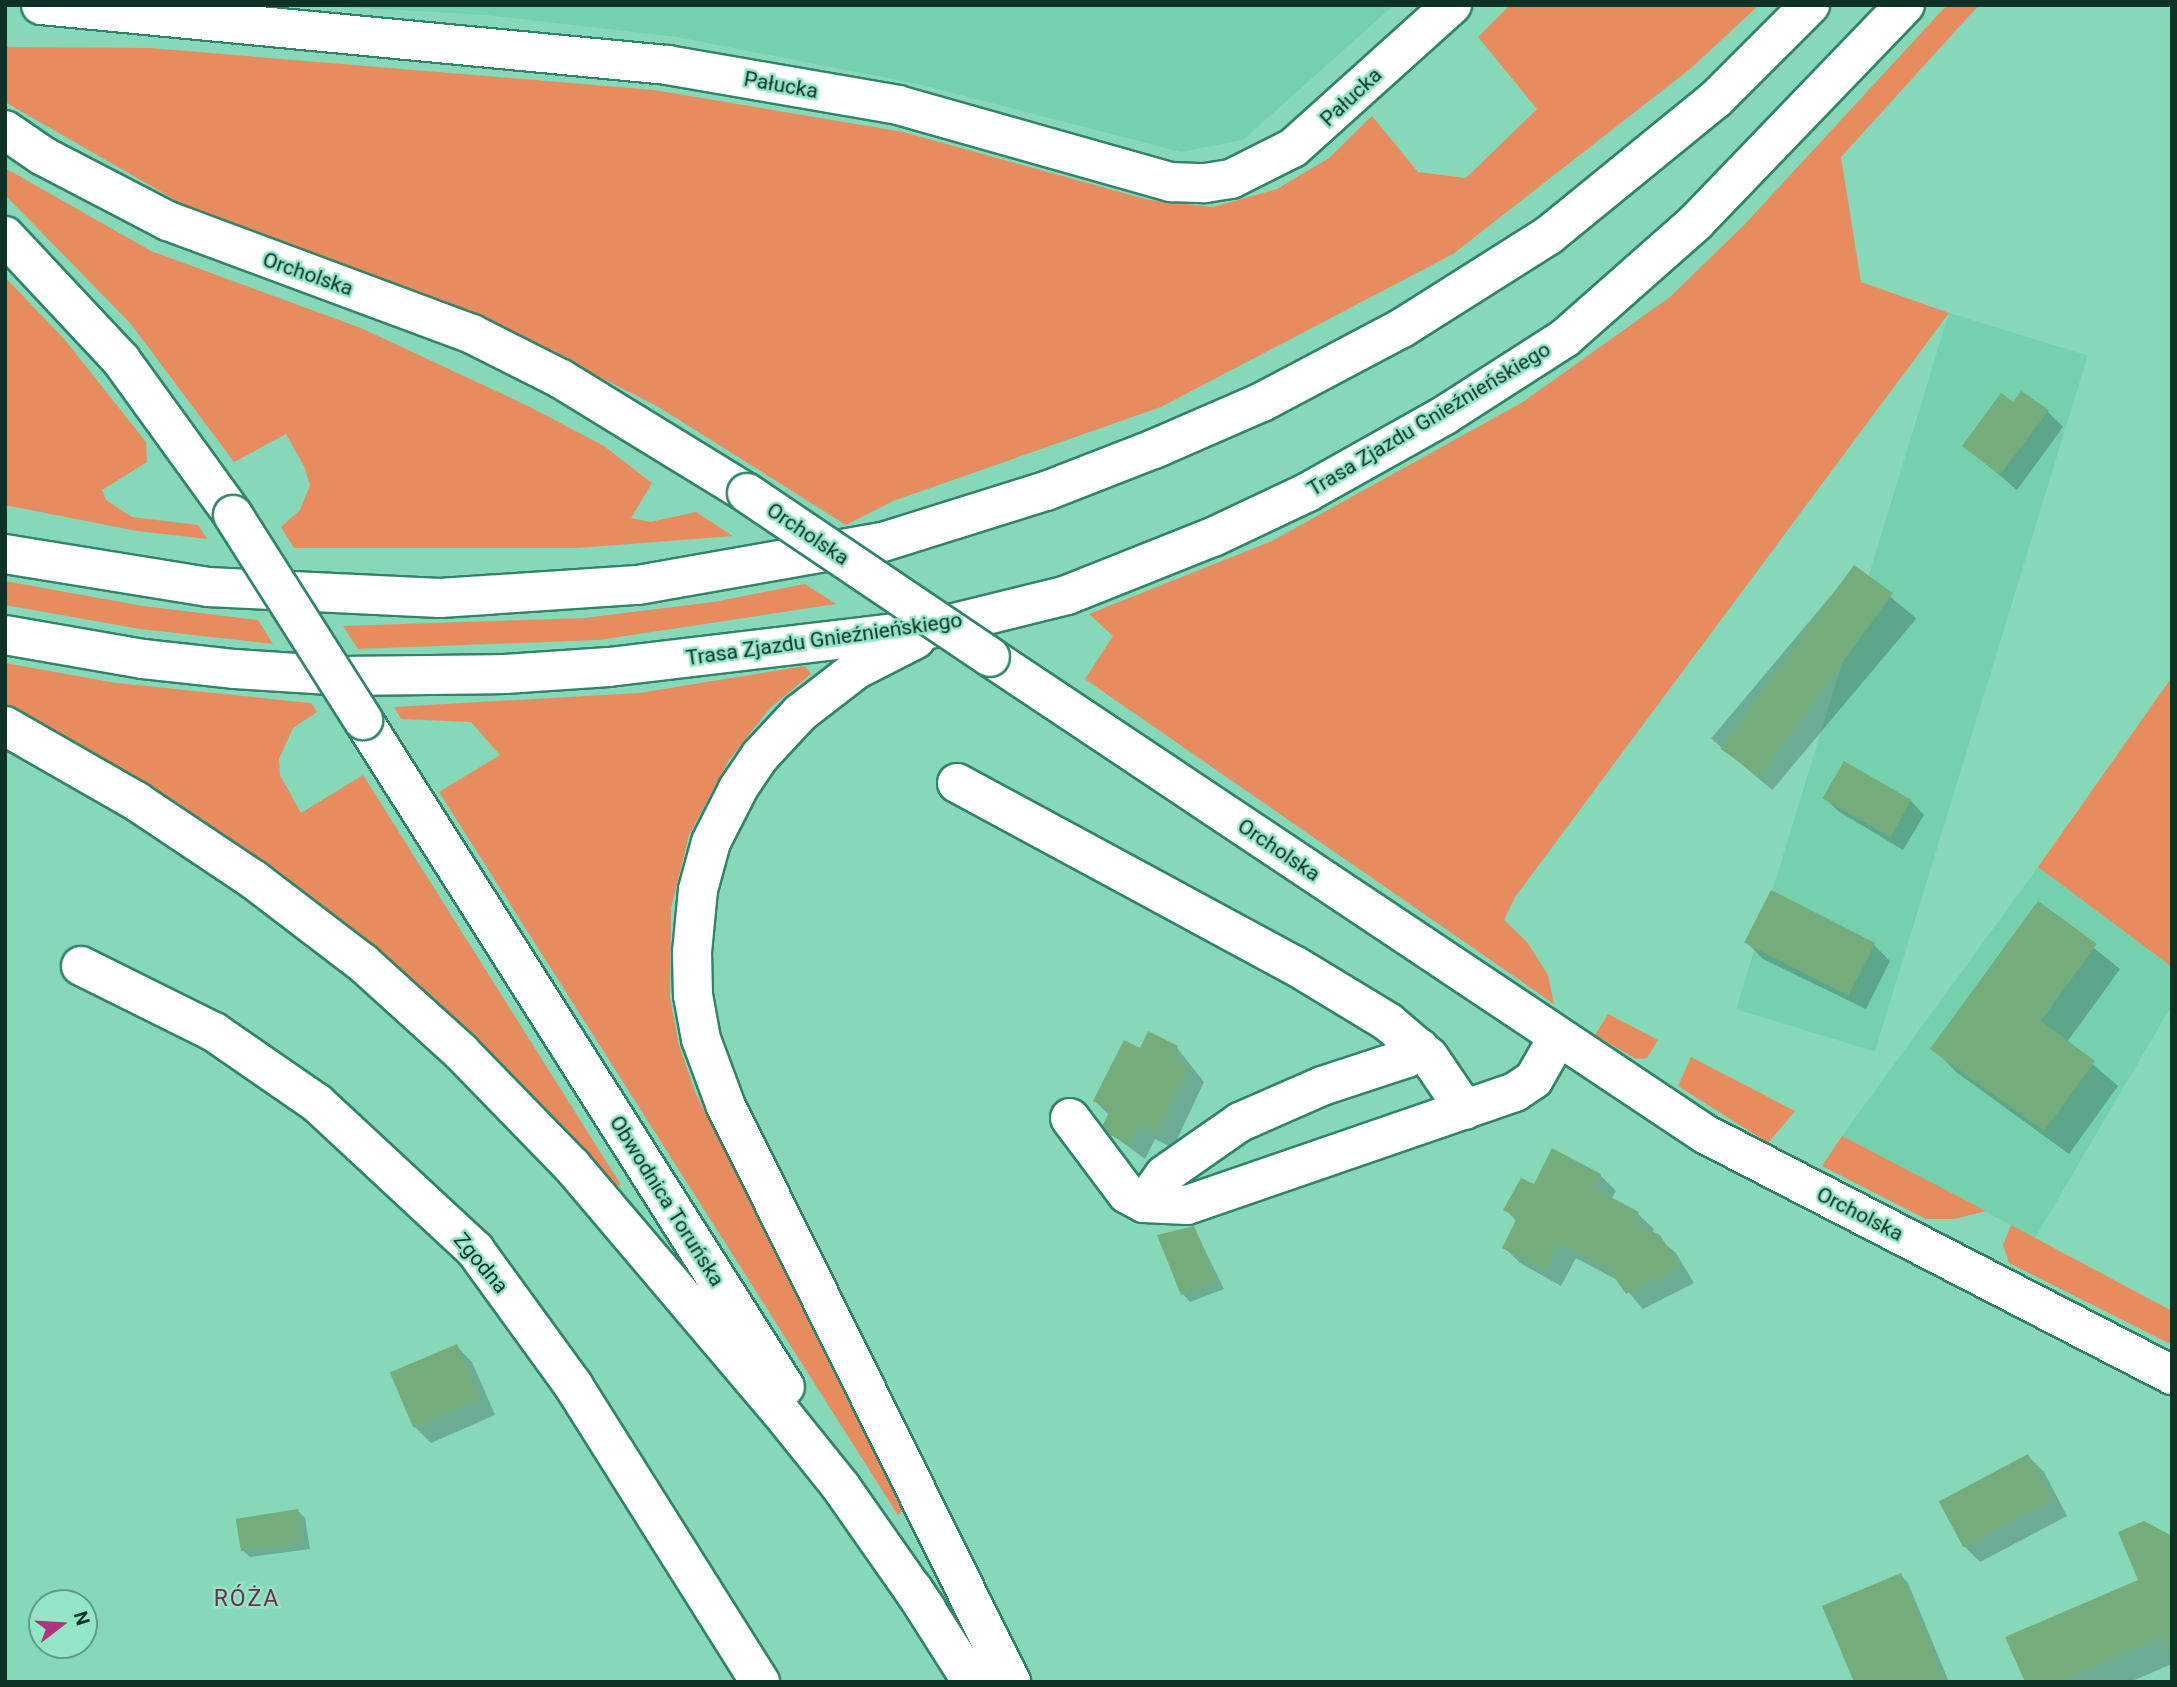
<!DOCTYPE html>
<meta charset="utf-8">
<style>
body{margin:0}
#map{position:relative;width:2177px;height:1687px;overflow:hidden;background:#87d8b8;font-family:Roboto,sans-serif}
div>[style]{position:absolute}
.built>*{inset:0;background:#74d0ad;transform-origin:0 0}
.green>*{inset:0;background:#e78c5e}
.shadow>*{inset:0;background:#0003;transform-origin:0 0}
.building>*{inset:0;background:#75ac7b;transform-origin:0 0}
.roads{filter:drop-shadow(2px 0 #328468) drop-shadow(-2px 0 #328468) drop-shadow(0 2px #328468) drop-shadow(0 -2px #328468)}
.minor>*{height:38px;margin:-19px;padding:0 19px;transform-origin:19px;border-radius:19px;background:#fff}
.major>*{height:38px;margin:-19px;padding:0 19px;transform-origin:19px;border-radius:19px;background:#fff}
.bridges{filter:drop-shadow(2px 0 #328468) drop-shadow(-2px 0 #328468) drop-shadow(0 2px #328468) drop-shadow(0 -2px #328468)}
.minor-bridge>*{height:38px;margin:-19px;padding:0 19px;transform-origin:19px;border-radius:19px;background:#fff}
.major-bridge>*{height:38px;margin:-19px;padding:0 19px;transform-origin:19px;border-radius:19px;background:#fff}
span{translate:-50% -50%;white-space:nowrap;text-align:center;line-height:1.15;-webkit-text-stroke:5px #94e5c5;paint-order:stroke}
.street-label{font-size:21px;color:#0f3226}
.neighbourhood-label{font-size:23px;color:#6e2f53;letter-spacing:2px}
.frame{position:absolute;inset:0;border:7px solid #0f3226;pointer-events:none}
.north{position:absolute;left:28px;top:1589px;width:70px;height:70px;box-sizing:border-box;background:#94e5c5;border:2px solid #5f9d85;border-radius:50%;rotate:73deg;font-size:19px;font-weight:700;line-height:28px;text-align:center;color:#0f3226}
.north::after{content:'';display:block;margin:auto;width:24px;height:32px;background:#b13280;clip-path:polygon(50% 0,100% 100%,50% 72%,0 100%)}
</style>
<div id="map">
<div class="built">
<i style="clip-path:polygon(310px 5px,1394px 5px,1243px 140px,1181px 152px,918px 84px,677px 37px,486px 15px)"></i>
<i style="left:1949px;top:313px;width:145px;height:728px;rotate:17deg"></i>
<i style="clip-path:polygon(2038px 867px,2172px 967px,2172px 1005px,2035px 1238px,1842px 1136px)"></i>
</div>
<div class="green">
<i style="clip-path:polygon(1510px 5px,1759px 5px,1690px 69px,1453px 254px,1161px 407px,893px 501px,846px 525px,657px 406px,560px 357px,460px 308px,191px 209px,5px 102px,5px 47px,150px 48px,654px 90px,903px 132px,1149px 200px,1213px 207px,1277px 189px,1329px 158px,1372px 116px,1418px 172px,1466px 178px,1537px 109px,1478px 37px)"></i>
<i style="clip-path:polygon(1947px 5px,1979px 5px,1841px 157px,1861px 282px,1949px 313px,1515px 897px,1504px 920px,1527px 942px,1548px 975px,1554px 1004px,1085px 679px,1113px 636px,1089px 614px,1272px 541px,1523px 402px,1670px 297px,1745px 224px)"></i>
<i style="clip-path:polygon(5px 168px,151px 251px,361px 328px,528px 406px,604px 446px,652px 483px,631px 518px,650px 522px,696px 512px,733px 536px,578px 548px,294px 548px,281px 527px,300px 510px,310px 485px,304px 466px,286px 434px,234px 462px,131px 324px,5px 195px)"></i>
<i style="clip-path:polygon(5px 277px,65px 340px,146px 442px,147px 462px,102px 490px,106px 500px,132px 517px,198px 525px,207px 539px,137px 531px,5px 505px)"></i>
<i style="clip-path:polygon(5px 581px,143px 606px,258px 620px,273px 644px,140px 629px,5px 605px)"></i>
<i style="clip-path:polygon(805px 584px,836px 604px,599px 640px,358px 649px,343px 626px,584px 618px,714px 602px)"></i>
<i style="clip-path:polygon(5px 663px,116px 683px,311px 703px,317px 712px,293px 728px,279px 759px,280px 775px,301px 813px,363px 775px,621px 1185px,616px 1186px,475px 1038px,335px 915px,187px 809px,5px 704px)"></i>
<i style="clip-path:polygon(805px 666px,811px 674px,770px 708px,729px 760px,689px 835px,671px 908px,670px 998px,679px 1045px,695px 1092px,905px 1509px,898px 1515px,439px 792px,500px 755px,471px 722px,401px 719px,394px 707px,639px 693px)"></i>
<i style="clip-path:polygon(2172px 677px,2172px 967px,2038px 867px)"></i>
<i style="clip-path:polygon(1608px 1014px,1658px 1040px,1647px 1058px,1636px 1059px,1595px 1035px)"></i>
<i style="clip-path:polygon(1691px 1057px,1795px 1111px,1768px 1143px,1678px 1086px)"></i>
<i style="clip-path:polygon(1842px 1136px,1986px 1211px,1954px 1219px,1926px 1219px,1822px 1166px)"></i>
<i style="clip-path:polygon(2011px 1225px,2172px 1311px,2172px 1345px,2009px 1263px,2003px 1245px)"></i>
</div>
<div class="shadow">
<i style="clip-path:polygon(2014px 404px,2047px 411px,2063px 427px,2017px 490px,1964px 445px)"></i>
<i style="left:1855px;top:567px;width:80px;height:224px;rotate:40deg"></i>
<i style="clip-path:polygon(1825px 798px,1911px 801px,1924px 815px,1903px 850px,1838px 811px)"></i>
<i style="clip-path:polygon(1772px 893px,1874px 945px,1890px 961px,1866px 1009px,1763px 959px,1747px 943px)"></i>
<i style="clip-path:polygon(2038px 903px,2120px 969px,2067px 1042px,2118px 1086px,2069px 1154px,1956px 1072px,1933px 1048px)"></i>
<i style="clip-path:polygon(1177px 1048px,1204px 1082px,1173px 1148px,1155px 1139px,1145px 1159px,1111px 1134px,1109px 1115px,1095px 1101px,1141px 1050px)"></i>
<i style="clip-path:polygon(1600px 1175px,1616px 1191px,1611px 1199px,1638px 1214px,1654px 1229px,1652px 1233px,1676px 1253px,1694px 1283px,1643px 1309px,1619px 1281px,1576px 1258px,1561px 1286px,1520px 1263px,1504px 1247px,1517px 1222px,1506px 1210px,1534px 1186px)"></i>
<i style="clip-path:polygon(1194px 1228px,1224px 1289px,1190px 1302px,1183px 1294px,1159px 1236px)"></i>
<i style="clip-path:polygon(456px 1346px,472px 1362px,495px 1415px,431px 1443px,415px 1427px)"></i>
<i style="clip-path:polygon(2028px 1456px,2044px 1472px,2067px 1516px,1980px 1562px,1964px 1546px)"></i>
<i style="clip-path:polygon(298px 1511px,305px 1518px,310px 1549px,250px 1557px,242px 1550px)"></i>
<i style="clip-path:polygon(2172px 1538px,2172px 1664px,2130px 1682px,2026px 1682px,2140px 1581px)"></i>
<i style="clip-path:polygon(1901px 1575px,1908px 1583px,1949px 1682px,1856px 1682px)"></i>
</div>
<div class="building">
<i style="clip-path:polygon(2021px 391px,2049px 410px,2000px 475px,1962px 446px,2001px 393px,2013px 402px)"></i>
<i style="left:1854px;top:565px;width:48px;height:227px;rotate:36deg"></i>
<i style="left:1844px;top:761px;width:78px;height:43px;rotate:30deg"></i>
<i style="left:1771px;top:890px;width:117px;height:59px;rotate:27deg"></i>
<i style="clip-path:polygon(2038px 901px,2097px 944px,2041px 1021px,2095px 1061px,2044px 1131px,1930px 1049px)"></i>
<i style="clip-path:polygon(1148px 1031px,1178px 1046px,1173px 1057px,1189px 1065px,1157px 1133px,1139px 1124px,1129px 1144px,1110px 1135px,1103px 1125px,1110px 1110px,1093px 1101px,1124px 1040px,1140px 1048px)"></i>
<i style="clip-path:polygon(1552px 1148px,1601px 1174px,1594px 1188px,1639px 1212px,1633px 1222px,1660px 1235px,1680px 1267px,1626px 1294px,1609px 1270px,1559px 1243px,1545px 1271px,1502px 1248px,1517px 1218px,1503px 1210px,1521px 1178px,1534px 1184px)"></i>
<i style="clip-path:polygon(1194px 1226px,1218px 1281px,1181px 1295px,1157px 1235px)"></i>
<i style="left:457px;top:1344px;width:60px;height:73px;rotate:67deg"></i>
<i style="left:2028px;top:1454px;width:52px;height:101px;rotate:62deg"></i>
<i style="left:298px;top:1509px;width:33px;height:63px;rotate:81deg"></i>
<i style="clip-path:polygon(2144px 1521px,2172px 1536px,2172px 1661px,2161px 1638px,2059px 1682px,2025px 1682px,2005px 1637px,2138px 1580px,2118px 1532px)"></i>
<i style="clip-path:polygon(1901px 1573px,1946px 1682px,1854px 1682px,1822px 1606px)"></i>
</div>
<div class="roads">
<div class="minor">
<i style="left:41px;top:5px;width:629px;rotate:5.47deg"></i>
<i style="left:667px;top:65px;width:234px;rotate:9.8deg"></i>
<i style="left:898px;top:105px;width:284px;rotate:15.8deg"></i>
<i style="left:1171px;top:182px;width:34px;rotate:2deg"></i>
<i style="left:1205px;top:183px;width:26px;rotate:-9deg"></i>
<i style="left:1231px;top:179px;width:69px;rotate:-26.6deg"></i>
<i style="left:1293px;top:148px;width:214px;rotate:-42deg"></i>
<i style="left:5px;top:130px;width:46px;rotate:34.4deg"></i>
<i style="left:43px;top:156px;width:141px;rotate:27.5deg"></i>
<i style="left:168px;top:221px;width:324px;rotate:20.4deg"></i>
<i style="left:472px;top:334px;width:100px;rotate:26.8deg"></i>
<i style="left:561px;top:379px;width:218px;rotate:31.5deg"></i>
<i style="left:990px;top:657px;width:860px;rotate:33.71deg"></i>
<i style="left:1705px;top:1134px;width:526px;rotate:27.3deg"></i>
<i style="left:957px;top:783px;width:383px;rotate:28.4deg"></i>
<i style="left:1294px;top:965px;width:110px;rotate:31.2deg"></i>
<i style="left:1388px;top:1022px;width:54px;rotate:40.5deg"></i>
<i style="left:1429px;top:1057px;width:64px;rotate:55.8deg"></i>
<i style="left:81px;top:966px;width:148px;rotate:26.4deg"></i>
<i style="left:214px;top:1032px;width:125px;rotate:34.6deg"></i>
<i style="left:317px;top:1103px;width:216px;rotate:42.9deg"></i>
<i style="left:475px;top:1250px;width:167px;rotate:54deg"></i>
<i style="left:573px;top:1385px;width:351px;rotate:57.8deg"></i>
<i style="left:1070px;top:1118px;width:95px;rotate:53.1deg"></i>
<i style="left:1127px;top:1194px;width:19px;rotate:28deg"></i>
<i style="left:1144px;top:1203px;width:43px;rotate:2.7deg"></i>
<i style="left:1187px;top:1205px;width:347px;rotate:-19deg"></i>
<i style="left:1515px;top:1092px;width:23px;rotate:-34deg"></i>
<i style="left:1534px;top:1079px;width:48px;rotate:-60.3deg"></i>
<i style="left:1144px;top:1203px;width:34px;rotate:-54deg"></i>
<i style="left:1164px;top:1175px;width:93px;rotate:-34.9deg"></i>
<i style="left:1240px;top:1122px;width:90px;rotate:-23.7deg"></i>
<i style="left:1322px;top:1086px;width:89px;rotate:-18.2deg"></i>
<i style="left:1407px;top:1058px;width:16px;rotate:-38deg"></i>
</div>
<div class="major">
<i style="left:5px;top:236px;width:170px;rotate:46.9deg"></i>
<i style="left:121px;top:360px;width:191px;rotate:54.1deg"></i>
<i style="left:5px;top:554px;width:206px;rotate:9.2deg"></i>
<i style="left:208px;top:587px;width:232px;rotate:2.7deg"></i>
<i style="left:440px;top:598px;width:198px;rotate:-3.8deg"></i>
<i style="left:638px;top:585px;width:249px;rotate:-10deg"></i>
<i style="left:883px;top:542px;width:171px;rotate:-17.4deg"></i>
<i style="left:1046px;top:491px;width:116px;rotate:-21.3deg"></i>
<i style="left:1154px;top:449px;width:118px;rotate:-23.5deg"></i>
<i style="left:1262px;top:402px;width:158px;rotate:-27.9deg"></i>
<i style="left:1402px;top:328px;width:174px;rotate:-32.3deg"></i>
<i style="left:1549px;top:235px;width:215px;rotate:-39.2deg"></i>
<i style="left:1716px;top:99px;width:133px;rotate:-45deg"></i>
<i style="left:5px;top:635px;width:140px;rotate:9.9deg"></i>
<i style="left:143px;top:659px;width:93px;rotate:6.2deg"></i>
<i style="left:235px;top:669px;width:107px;rotate:3.7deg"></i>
<i style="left:342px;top:676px;width:163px;rotate:-0.7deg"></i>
<i style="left:505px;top:674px;width:104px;rotate:-3.9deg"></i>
<i style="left:609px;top:667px;width:327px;rotate:-6.8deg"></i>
<i style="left:934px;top:628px;width:137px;rotate:-13.9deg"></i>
<i style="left:1067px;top:595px;width:157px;rotate:-21.7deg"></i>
<i style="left:1213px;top:537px;width:105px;rotate:-25.3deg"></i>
<i style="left:1308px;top:492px;width:157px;rotate:-29.3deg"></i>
<i style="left:1445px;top:415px;width:143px;rotate:-32.7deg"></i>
<i style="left:1565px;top:338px;width:175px;rotate:-41.5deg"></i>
<i style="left:1696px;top:222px;width:301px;rotate:-46.1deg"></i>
<i style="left:916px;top:639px;width:66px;rotate:153deg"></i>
<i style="left:857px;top:669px;width:72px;rotate:142.3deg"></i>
<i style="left:800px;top:713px;width:59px;rotate:132.9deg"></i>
<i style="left:760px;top:756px;width:40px;rotate:124deg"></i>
<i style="left:738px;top:789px;width:59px;rotate:117deg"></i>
<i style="left:711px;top:842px;width:50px;rotate:105.2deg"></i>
<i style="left:698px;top:890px;width:62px;rotate:95.5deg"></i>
<i style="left:692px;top:952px;width:43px;rotate:88.7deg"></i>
<i style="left:693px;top:995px;width:45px;rotate:79.7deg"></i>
<i style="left:701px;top:1039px;width:69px;rotate:69.7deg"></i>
<i style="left:725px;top:1104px;width:645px;rotate:63.67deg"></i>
<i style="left:363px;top:720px;width:789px;rotate:57.68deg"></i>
<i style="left:5px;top:726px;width:151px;rotate:29.8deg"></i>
<i style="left:136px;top:801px;width:142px;rotate:33.8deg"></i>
<i style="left:254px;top:880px;width:137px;rotate:37.3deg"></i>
<i style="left:363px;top:963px;width:132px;rotate:42.2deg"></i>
<i style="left:461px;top:1052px;width:159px;rotate:45.8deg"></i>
<i style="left:572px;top:1166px;width:321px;rotate:49.7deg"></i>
<i style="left:780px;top:1411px;width:97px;rotate:51.2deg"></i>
<i style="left:841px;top:1487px;width:150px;rotate:55deg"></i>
<i style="left:913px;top:1589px;width:110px;rotate:57.6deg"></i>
</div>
</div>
<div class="bridges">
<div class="minor-bridge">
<i style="left:747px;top:493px;width:293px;rotate:34deg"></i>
</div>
<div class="major-bridge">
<i style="left:233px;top:515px;width:243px;rotate:57.6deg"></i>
</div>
</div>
<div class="street-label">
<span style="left:781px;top:85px;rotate:10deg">Pałucka</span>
<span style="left:1351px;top:97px;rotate:-43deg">Pałucka</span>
<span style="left:308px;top:274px;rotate:19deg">Orcholska</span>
<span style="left:1429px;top:419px;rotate:-31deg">Trasa Zjazdu Gnieźnieńskiego</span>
<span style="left:808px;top:534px;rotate:34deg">Orcholska</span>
<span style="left:824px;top:639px;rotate:-8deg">Trasa Zjazdu Gnieźnieńskiego</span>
<span style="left:1279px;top:850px;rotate:34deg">Orcholska</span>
<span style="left:667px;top:1201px;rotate:58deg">Obwodnica Toruńska</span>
<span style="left:1860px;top:1214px;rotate:27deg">Orcholska</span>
<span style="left:481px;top:1263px;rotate:50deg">Zgodna</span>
</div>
<div class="neighbourhood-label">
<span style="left:247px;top:1599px">RÓŻA</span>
</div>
<div class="frame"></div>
<div class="north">N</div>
</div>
